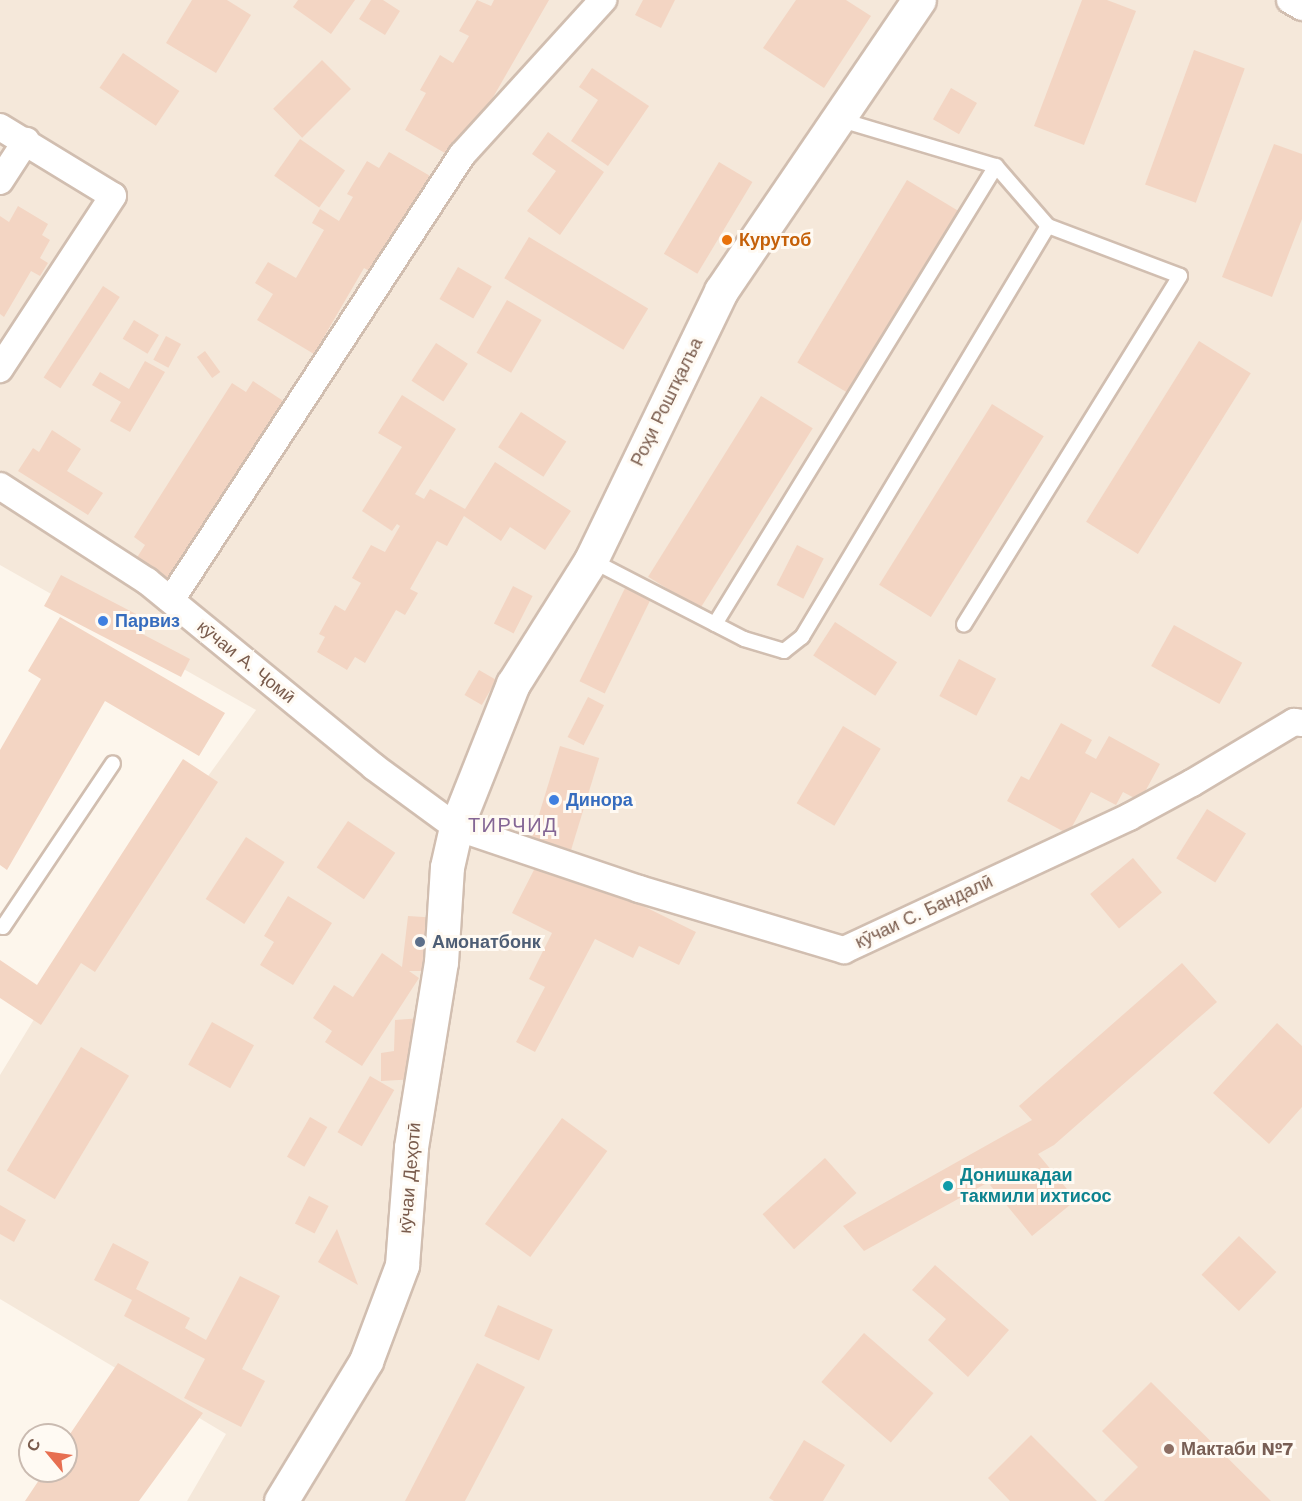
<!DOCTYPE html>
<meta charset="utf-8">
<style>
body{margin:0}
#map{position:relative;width:1302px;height:1501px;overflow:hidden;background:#fdf6ec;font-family:"Work Sans",sans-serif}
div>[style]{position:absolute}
.residential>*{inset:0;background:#f5e8da}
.building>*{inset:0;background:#f3d5c3;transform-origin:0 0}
.roads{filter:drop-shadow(2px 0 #d1beb0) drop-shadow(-2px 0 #d1beb0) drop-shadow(0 2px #d1beb0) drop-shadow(0 -2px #d1beb0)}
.lane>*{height:14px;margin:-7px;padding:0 7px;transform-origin:7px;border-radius:7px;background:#fff}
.street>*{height:26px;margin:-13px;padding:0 13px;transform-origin:13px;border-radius:13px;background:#fff}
.secondary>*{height:33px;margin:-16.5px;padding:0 16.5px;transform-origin:16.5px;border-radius:16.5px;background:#fff}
.dots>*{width:16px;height:16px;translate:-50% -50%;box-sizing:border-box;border:3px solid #fffaf3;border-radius:50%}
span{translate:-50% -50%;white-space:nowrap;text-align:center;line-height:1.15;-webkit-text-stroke:6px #fffaf3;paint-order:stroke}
.food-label{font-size:18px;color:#c56008;font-weight:700}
.left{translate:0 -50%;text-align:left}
.street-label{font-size:18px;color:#7a5c4d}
.shop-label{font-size:18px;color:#366cbe;font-weight:700}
.service-label{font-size:18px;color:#4e5e75;font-weight:700}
.culture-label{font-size:18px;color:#0d838f;font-weight:700}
.education-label{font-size:18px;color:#785e54;font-weight:700}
.neighbourhood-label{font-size:20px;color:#846695;letter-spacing:1.5px}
.north{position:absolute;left:18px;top:1423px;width:60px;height:60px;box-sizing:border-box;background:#fffaf3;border:2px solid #cabbb1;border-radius:50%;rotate:299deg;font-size:16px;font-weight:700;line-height:24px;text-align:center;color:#7a5c4d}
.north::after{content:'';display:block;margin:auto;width:21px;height:27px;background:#e76f51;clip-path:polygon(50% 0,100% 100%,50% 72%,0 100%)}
</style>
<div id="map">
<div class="residential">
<i style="clip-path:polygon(0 0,1302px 0,1302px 1501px,187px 1501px,226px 1434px,0 1299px,0 1075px,47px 998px,256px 710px,0 565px)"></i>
</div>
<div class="building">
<i style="clip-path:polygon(192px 0,227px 0,251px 15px,216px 73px,166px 43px)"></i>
<i style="clip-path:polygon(298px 0,355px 0,331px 34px,293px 7px)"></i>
<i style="clip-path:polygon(371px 0,383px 0,400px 11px,385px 35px,359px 19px)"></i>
<i style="clip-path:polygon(477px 0,491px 6px,494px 0,549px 0,457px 160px,405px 130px,426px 93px,420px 90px,440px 55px,453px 63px,469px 36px,459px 31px)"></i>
<i style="clip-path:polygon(643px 0,675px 0,661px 28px,635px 15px)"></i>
<i style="clip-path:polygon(796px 0,846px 0,871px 16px,824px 88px,763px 48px)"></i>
<i style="clip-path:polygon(1082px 0,1107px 0,1136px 11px,1084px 145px,1034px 126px)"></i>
<i style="left:1194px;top:50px;width:54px;height:143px;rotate:20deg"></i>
<i style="left:123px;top:53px;width:68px;height:42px;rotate:34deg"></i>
<i style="left:322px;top:60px;width:41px;height:69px;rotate:45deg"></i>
<i style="clip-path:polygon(592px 68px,649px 106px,608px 166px,571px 141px,598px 100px,579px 87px)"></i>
<i style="left:951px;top:88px;width:30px;height:36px;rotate:30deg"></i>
<i style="clip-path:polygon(548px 132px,604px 172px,560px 235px,527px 211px,556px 171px,532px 154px)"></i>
<i style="left:300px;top:139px;width:55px;height:45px;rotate:35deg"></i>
<i style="clip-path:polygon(1274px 144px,1302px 154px,1302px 219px,1272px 297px,1222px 277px)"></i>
<i style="clip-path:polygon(389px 152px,437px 180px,400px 243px,391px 238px,371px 272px,364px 268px,314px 354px,257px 320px,273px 294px,255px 283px,268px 262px,296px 278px,324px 230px,312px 223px,320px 209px,339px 221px,353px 197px,347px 194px,367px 161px,379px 168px)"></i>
<i style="left:719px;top:162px;width:39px;height:107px;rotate:31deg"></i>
<i style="left:907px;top:180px;width:62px;height:213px;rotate:31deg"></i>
<i style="clip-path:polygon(18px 206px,48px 224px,42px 235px,50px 240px,40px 258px,48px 263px,40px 276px,31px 271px,4px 317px,0 314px,0 216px,9px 222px)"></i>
<i style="left:529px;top:237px;width:139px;height:48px;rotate:31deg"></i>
<i style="left:458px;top:267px;width:39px;height:37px;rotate:30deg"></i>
<i style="left:103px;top:286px;width:20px;height:109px;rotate:33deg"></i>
<i style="left:507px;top:300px;width:40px;height:61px;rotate:30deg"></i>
<i style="left:134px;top:320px;width:29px;height:22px;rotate:31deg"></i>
<i style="left:166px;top:336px;width:17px;height:27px;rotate:28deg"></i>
<i style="left:1199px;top:341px;width:61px;height:213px;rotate:32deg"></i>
<i style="left:436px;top:343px;width:38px;height:45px;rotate:33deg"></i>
<i style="left:205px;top:351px;width:26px;height:10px;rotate:54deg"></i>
<i style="clip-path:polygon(145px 361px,165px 372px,130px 432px,110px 421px,121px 402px,92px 385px,100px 372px,129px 389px)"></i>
<i style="clip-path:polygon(253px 381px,288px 404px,174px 583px,136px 559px,145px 545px,134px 537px,232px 383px,246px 392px)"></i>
<i style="clip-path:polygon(402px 395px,456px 429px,415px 494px,424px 499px,430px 489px,465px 509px,495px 462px,571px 511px,545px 550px,510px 527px,501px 541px,464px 516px,447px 546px,437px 541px,410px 589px,418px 593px,405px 615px,396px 610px,365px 663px,355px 657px,347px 670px,317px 652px,325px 637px,319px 634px,335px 605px,345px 611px,361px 583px,352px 578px,371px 545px,385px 552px,400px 526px,397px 524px,392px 531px,362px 511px,402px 447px,378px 433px)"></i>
<i style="left:761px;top:396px;width:61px;height:213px;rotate:32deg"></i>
<i style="left:992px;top:404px;width:61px;height:213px;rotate:32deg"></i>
<i style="left:521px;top:412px;width:54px;height:42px;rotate:33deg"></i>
<i style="clip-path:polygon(52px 430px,81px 449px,67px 471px,103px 493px,88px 515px,18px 471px,33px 448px,39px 452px)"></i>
<i style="left:797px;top:545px;width:30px;height:45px;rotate:27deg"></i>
<i style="clip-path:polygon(61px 575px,136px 614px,129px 627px,190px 659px,181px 677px,44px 606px)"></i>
<i style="left:513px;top:586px;width:22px;height:42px;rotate:27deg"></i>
<i style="left:626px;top:586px;width:28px;height:106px;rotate:26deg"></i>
<i style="clip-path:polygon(60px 617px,225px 713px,199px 756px,105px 701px,7px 870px,0 865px,0 750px,41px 679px,28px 671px)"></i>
<i style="left:835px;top:622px;width:74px;height:40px;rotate:33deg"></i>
<i style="left:1174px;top:625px;width:78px;height:47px;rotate:29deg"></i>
<i style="left:959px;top:659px;width:42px;height:42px;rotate:28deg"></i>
<i style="left:479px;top:670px;width:20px;height:29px;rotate:30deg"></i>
<i style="left:588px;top:697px;width:18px;height:45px;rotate:27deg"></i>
<i style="clip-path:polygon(1061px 723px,1092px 740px,1085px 753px,1096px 759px,1109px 736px,1160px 764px,1140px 801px,1123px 792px,1116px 805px,1091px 792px,1068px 834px,1007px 801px,1021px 776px,1029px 780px)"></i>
<i style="left:843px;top:726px;width:44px;height:90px;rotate:31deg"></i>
<i style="left:560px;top:746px;width:41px;height:96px;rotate:17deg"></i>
<i style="clip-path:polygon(183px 759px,218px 782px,95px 972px,81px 963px,41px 1025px,0 998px,0 960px,37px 985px)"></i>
<i style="left:1207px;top:809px;width:46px;height:58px;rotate:32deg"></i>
<i style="left:348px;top:821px;width:57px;height:56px;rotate:34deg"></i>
<i style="left:246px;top:837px;width:46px;height:74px;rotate:33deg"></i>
<i style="left:1133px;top:858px;width:45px;height:56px;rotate:50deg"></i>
<i style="clip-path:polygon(537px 864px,577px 884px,582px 876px,696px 932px,679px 965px,639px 946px,633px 958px,595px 939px,535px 1052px,516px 1042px,545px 987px,529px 979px,552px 933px,512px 913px)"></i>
<i style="clip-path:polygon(288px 896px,332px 923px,293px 985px,260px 965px,274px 942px,264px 936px)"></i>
<i style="clip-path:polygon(408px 916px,439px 918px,430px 971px,409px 971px,419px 978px,362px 1066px,325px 1042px,332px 1031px,313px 1018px,334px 985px,353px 997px,382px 953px,402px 967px)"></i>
<i style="clip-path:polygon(1182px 963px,1217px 1002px,1054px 1145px,1038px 1154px,1076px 1200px,1032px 1236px,990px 1185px,1005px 1173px,864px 1251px,843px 1226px,1032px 1120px,1019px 1106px)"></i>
<i style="clip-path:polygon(422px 1018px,417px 1079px,381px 1081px,381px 1053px,394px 1051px,395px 1020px)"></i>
<i style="left:212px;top:1022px;width:48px;height:49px;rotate:29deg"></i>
<i style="clip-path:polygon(1277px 1023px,1302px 1046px,1302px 1107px,1269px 1144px,1213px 1093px)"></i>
<i style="left:81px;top:1047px;width:56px;height:144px;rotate:31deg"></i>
<i style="left:370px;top:1076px;width:28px;height:65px;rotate:30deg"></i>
<i style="left:310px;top:1117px;width:20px;height:46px;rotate:30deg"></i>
<i style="left:562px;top:1118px;width:56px;height:131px;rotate:36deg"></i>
<i style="left:825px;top:1158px;width:47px;height:84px;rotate:48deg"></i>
<i style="left:309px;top:1196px;width:22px;height:31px;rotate:27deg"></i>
<i style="clip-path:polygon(0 1205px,26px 1220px,14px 1242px,0 1234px)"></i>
<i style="clip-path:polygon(337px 1229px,358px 1285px,318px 1262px)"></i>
<i style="left:1239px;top:1236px;width:52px;height:54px;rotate:44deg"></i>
<i style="clip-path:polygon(113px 1243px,149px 1262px,136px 1289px,190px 1318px,185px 1328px,206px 1340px,240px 1276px,280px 1296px,242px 1369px,265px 1381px,241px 1427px,184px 1398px,205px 1359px,124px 1316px,132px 1300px,94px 1280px)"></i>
<i style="clip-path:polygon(935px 1265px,1009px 1330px,968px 1377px,928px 1340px,946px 1319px,912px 1290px)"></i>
<i style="left:498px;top:1305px;width:60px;height:34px;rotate:24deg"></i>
<i style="left:864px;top:1333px;width:92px;height:65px;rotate:41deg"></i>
<i style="clip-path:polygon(118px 1363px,203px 1413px,139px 1501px,25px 1501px,45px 1471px,66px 1471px,66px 1440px)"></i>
<i style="clip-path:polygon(477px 1363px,525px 1387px,465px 1501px,405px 1501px)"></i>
<i style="clip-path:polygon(1151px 1382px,1271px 1501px,1104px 1501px,1138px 1467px,1102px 1431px)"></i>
<i style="clip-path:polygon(1031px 1435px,1097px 1501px,1010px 1501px,988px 1478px)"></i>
<i style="clip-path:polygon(804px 1440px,845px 1465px,823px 1501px,774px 1501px,769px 1498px)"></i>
</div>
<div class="roads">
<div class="lane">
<i style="left:838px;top:119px;width:165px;rotate:16.6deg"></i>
<i style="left:996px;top:166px;width:79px;rotate:49.1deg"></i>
<i style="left:1048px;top:226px;width:141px;rotate:20.7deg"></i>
<i style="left:1180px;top:276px;width:410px;rotate:121.8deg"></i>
<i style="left:591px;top:560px;width:172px;rotate:27.3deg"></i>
<i style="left:744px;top:639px;width:42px;rotate:16.7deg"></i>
<i style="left:784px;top:651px;width:23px;rotate:-38deg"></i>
<i style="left:802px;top:637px;width:479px;rotate:-59.1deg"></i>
<i style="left:715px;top:624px;width:537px;rotate:-58.47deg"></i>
<i style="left:0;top:926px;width:3px;rotate:18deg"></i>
<i style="left:3px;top:927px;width:197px;rotate:-56.1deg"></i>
</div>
<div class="street">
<i style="left:1290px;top:0;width:14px;rotate:30deg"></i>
<i style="left:0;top:127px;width:132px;rotate:31.4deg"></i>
<i style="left:113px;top:196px;width:207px;rotate:123.2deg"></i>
<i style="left:0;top:181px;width:48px;rotate:-57deg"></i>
<i style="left:0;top:486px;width:175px;rotate:32.9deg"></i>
<i style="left:147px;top:581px;width:293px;rotate:39.3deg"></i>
<i style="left:374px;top:767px;width:102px;rotate:36.2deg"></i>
<i style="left:456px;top:827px;width:193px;rotate:18.7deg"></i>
<i style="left:639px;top:889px;width:214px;rotate:16.6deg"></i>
<i style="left:844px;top:950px;width:315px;rotate:-25deg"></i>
<i style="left:1129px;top:817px;width:72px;rotate:-28.4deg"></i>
<i style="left:1192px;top:783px;width:119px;rotate:-30.9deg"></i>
<i style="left:1294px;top:722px;width:8px;rotate:7deg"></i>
<i style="left:171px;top:600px;width:532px;rotate:-56.82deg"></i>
<i style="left:462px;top:155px;width:210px;rotate:-47.7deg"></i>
</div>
<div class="secondary">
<i style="left:281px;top:1501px;width:164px;rotate:-58.7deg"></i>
<i style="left:366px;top:1361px;width:103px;rotate:-69.4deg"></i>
<i style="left:402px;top:1265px;width:118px;rotate:-85.6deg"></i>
<i style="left:411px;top:1147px;width:187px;rotate:-80.8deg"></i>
<i style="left:441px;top:962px;width:95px;rotate:-86.4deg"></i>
<i style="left:447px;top:867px;width:41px;rotate:-77.3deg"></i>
<i style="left:456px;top:827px;width:154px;rotate:-68.3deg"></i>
<i style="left:513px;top:684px;width:146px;rotate:-57.8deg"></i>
<i style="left:591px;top:560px;width:299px;rotate:-64.2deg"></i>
<i style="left:721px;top:291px;width:352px;rotate:-55.8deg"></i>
</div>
</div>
<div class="dots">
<i style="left:727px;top:240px;background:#e8710a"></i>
<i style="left:103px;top:621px;background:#3f7fe0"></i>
<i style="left:554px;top:800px;background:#3f7fe0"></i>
<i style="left:420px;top:942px;background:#5c6f8a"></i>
<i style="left:948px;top:1186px;background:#0f9aa8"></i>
<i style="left:1169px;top:1449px;background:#8d6e63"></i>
</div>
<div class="food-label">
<span class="left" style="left:739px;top:240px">Курутоб</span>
</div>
<div class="street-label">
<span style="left:667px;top:402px;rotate:-64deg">Роҳи Роштқалъа</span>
<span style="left:246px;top:662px;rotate:39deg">кӯчаи А. Ҷомӣ</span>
<span style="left:924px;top:912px;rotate:-25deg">кӯчаи С. Бандалӣ</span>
<span style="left:410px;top:1178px;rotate:-85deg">кӯчаи Деҳотӣ</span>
</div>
<div class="shop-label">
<span class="left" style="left:115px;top:621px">Парвиз</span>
<span class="left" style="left:566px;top:800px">Динора</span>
</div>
<div class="service-label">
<span class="left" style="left:432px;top:942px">Амонатбонк</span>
</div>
<div class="culture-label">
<span class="left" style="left:960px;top:1186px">Донишкадаи<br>такмили ихтисос</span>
</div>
<div class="education-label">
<span class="left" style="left:1181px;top:1449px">Мактаби №7</span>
</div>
<div class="neighbourhood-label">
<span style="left:513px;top:825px">ТИРЧИД</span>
</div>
<div class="north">С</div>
</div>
